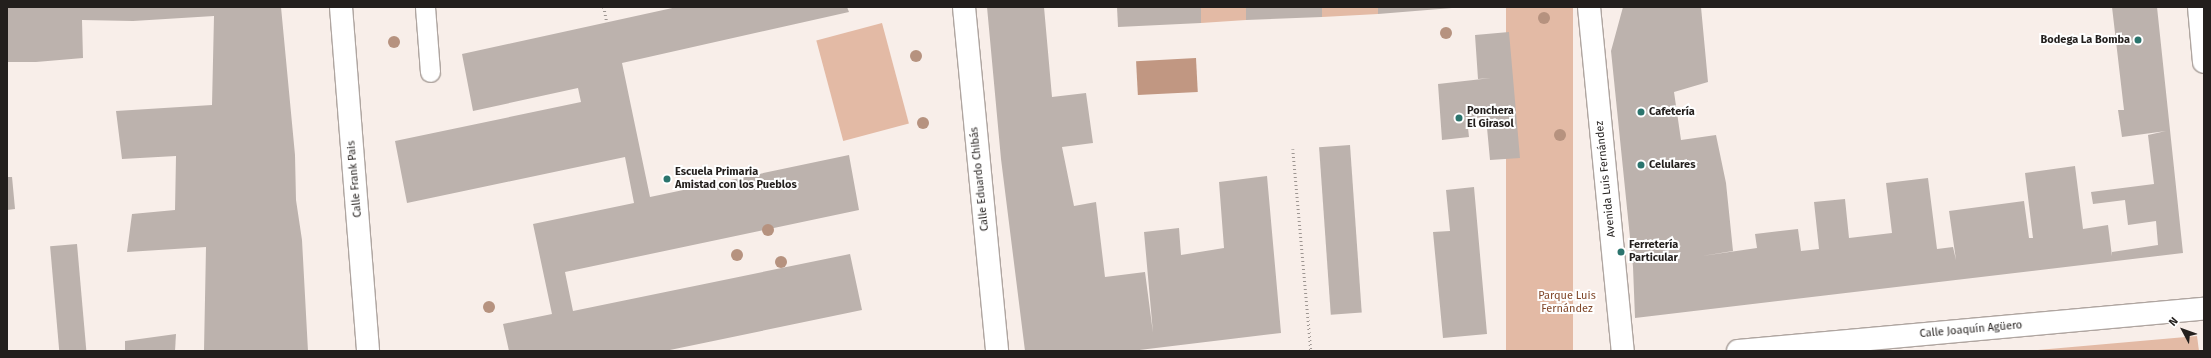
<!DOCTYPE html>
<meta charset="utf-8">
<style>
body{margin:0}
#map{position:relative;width:2211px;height:358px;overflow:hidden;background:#f8eee9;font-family:"Fira Sans",sans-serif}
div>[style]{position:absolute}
.green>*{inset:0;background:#e3baa5;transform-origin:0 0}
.water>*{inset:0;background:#c19782;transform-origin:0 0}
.building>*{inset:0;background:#bcb2ad;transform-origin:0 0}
.path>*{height:2.5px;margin-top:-1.25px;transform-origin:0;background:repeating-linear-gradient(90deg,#9e9692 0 1px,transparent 0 4px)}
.roads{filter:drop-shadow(1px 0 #afa5a0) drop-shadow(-1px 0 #afa5a0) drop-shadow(0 1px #afa5a0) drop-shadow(0 -1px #afa5a0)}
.service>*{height:19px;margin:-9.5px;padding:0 9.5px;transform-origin:9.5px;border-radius:9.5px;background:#fff}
.minor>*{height:22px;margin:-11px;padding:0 11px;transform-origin:11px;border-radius:11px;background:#fff}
.secondary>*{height:22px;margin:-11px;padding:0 11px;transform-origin:11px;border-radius:11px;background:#fff}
.primary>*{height:22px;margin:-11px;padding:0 11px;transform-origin:11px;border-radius:11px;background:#fff}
.trees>*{width:12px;height:12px;margin:-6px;border-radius:50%;background:#b6927f}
.dots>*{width:11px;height:11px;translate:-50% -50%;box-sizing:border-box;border:2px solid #fff;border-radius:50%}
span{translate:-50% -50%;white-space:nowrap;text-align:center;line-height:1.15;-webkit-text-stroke:4px #fff;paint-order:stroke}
.poi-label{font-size:11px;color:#231f1d;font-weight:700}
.right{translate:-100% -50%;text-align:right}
.left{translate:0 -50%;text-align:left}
.street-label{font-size:11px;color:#231f1d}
.park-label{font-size:11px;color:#804729}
.frame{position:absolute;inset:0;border:8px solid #231f1d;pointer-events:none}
.north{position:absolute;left:2163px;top:310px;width:40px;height:40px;-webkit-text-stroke:3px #fff;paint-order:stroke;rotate:311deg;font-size:11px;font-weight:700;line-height:16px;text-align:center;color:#231f1d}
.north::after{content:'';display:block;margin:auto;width:14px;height:18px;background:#231f1d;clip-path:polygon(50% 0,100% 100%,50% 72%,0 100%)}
</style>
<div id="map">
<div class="green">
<i style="clip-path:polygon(1201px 7px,1246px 7px,1246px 20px,1201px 23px)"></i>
<i style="clip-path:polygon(1322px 7px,1378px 7px,1378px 14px,1322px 17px)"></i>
<i style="left:1506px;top:7px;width:67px;height:345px"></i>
<i style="left:882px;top:23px;width:104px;height:68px;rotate:75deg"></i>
<i style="clip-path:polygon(2197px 336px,2199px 351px,2038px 351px,2038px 350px)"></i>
</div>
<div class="water">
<i style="left:1196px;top:58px;width:34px;height:60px;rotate:87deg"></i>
</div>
<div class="building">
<i style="clip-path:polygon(7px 7px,281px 7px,295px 155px,296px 200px,302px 240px,308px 351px,204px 351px,206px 247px,127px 252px,132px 214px,175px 210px,176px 156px,122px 159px,116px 111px,212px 105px,214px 16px,133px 21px,82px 20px,83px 58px,36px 62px,7px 62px)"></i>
<i style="clip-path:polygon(677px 7px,847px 7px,849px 12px,622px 63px,650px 197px,849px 155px,859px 210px,565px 272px,573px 311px,850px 254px,862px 310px,665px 351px,509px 351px,503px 324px,552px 314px,533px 224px,634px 203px,625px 157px,407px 203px,395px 141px,581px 102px,578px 88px,473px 111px,462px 54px)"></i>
<i style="clip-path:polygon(987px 7px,1044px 7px,1052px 97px,1086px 93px,1093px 143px,1062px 147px,1074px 206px,1096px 202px,1105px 277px,1145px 272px,1153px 333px,1144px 232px,1179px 228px,1181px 255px,1224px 248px,1219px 182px,1267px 176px,1281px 333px,1131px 351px,1025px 351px,1001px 159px)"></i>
<i style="clip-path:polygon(1117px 7px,1201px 7px,1201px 23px,1118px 27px)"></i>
<i style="clip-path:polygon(1246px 7px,1322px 7px,1322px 17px,1246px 20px)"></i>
<i style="clip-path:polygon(1378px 7px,1452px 7px,1452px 8px,1378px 14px)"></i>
<i style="clip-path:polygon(1623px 7px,1701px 7px,1708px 82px,1674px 92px,1681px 140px,1716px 135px,1726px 183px,1733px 251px,1702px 256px,1757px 248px,1755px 234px,1798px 229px,1801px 251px,1819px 249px,1814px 202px,1845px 199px,1849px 238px,1892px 233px,1886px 183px,1928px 178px,1937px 249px,1953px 247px,1956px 260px,1949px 211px,2024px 201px,2029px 238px,2033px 238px,2025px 173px,2075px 166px,2083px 229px,2108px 225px,2112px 256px,2112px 252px,2158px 245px,2156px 221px,2128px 225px,2125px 200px,2093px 204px,2091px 192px,2154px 184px,2148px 135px,2166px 131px,2122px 137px,2118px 110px,2124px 110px,2112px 7px,2157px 7px,2183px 253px,1635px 318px,1633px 267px,1611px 51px)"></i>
<i style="clip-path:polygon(1509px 32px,1520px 158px,1490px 160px,1486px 117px,1467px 119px,1469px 137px,1442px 140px,1438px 84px,1491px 78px,1478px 79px,1475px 35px)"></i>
<i style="left:1350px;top:145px;width:168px;height:31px;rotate:86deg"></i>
<i style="clip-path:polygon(7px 177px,12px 177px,15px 209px,7px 210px)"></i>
<i style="clip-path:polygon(1474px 187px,1487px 334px,1443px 338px,1433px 232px,1450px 231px,1446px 190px)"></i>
<i style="left:77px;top:244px;width:107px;height:27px;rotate:85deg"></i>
<i style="clip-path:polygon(176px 334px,175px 351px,125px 351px,125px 341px)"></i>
</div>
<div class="path">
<i style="left:604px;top:7px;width:16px;rotate:79deg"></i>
<i style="left:1293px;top:149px;width:203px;rotate:84.9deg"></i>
</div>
<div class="roads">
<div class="service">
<i style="left:425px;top:7px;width:65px;rotate:85.6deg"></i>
</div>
<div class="minor">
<i style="left:964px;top:7px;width:346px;rotate:84.5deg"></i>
<i style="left:2199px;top:7px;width:55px;rotate:84.8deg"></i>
<i style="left:1738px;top:351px;width:468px;rotate:-5.2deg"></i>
</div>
<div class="secondary">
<i style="left:341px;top:7px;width:345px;rotate:85.5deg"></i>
</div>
<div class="primary">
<i style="left:1589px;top:7px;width:346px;rotate:84.4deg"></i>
</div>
</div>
<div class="trees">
<i style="left:1544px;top:18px"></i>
<i style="left:1446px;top:33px"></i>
<i style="left:394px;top:42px"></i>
<i style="left:916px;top:56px"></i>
<i style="left:923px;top:123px"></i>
<i style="left:1560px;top:135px"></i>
<i style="left:768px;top:230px"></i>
<i style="left:737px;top:255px"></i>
<i style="left:781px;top:262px"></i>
<i style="left:489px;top:307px"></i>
</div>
<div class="dots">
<i style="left:2138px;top:40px;background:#2b746d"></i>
<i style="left:1641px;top:112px;background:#2b746d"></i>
<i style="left:1459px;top:118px;background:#2b746d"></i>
<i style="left:1641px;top:165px;background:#2b746d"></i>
<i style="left:667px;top:179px;background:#2b746d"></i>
<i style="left:1621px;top:252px;background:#2b746d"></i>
</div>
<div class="poi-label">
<span class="right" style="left:2130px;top:40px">Bodega La Bomba</span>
<span class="left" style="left:1467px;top:118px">Ponchera<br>El Girasol</span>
<span class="left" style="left:1649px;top:112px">Cafetería</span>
<span class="left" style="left:1649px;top:165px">Celulares</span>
<span class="left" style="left:675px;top:179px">Escuela Primaria<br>Amistad con los Pueblos</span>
<span class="left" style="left:1629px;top:252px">Ferretería<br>Particular</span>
</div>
<div class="street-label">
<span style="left:355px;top:179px;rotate:-95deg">Calle Frank Pais</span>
<span style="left:980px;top:179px;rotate:-96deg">Calle Eduardo Chibás</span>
<span style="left:1606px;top:179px;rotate:-96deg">Avenida Luis Fernández</span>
<span style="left:1971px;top:330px;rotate:-5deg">Calle Joaquín Agüero</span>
</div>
<div class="park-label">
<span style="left:1567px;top:303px">Parque Luis<br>Fernández</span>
</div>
<div class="frame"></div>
<div class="north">N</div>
</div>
